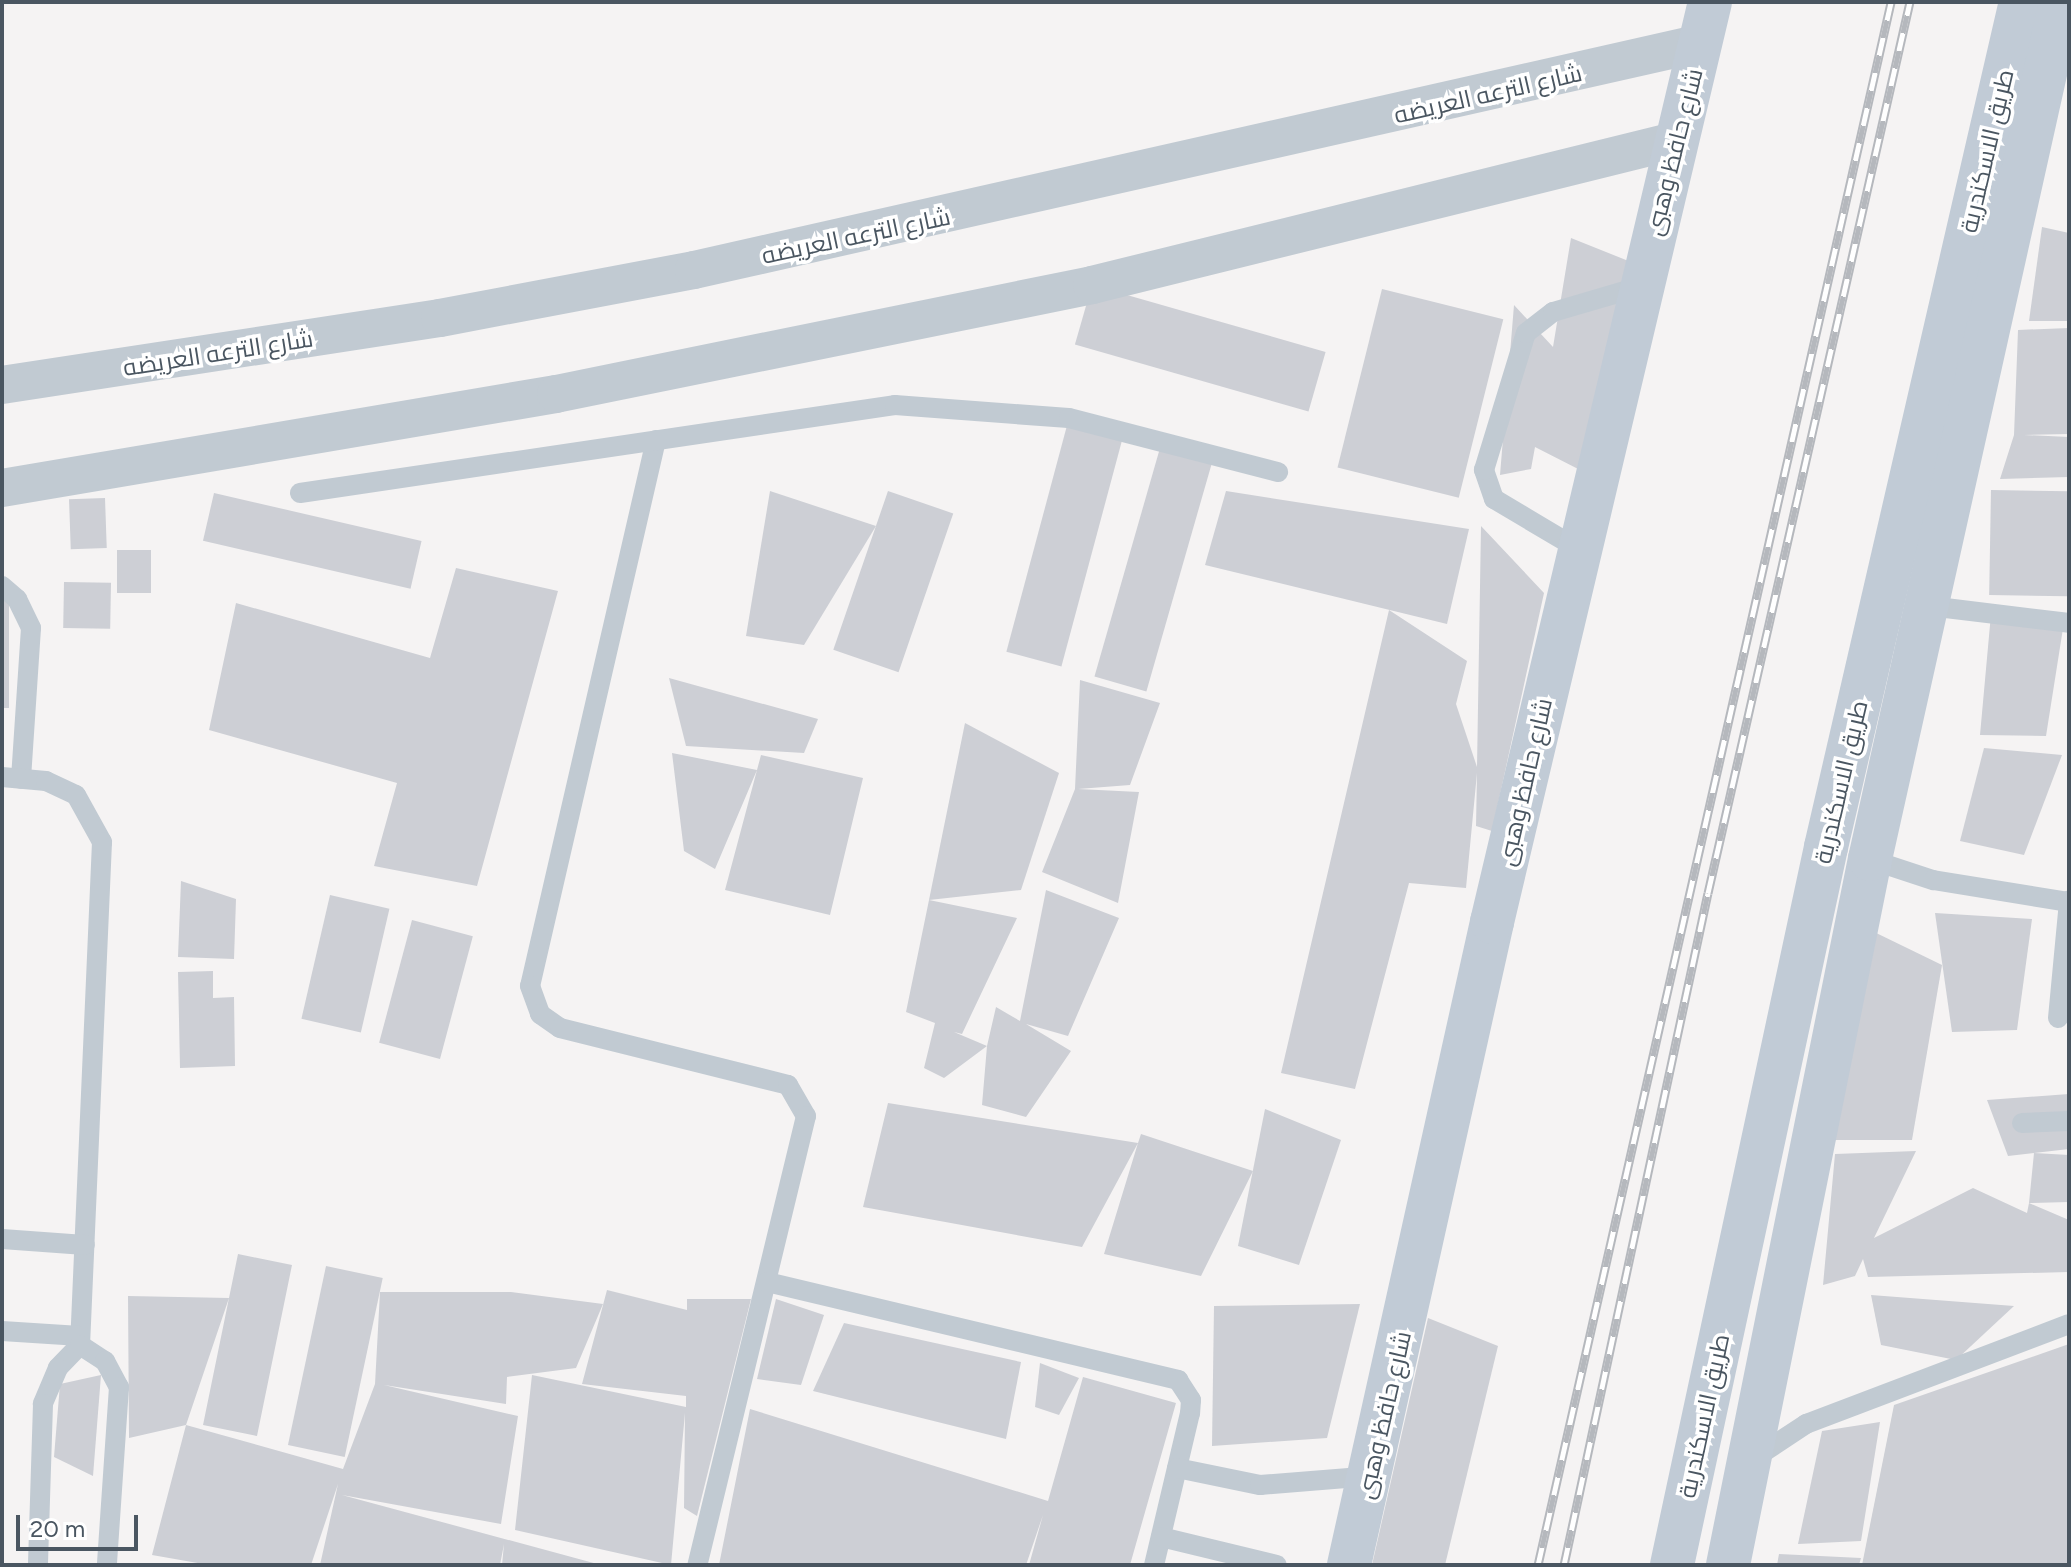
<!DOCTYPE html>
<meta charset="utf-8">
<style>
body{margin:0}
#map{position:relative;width:2071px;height:1567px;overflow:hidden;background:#f5f3f3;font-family:Figtree,Cairo,sans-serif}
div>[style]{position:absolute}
.building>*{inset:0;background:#cdcfd5;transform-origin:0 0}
.lane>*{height:20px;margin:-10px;padding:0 10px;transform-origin:10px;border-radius:10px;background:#c1cad2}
.street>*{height:38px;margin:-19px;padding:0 19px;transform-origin:19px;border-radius:19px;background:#c1cad2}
.secondary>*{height:44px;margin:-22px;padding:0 22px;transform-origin:22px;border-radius:22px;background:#c1cbd6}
.rail>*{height:9px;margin-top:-4.5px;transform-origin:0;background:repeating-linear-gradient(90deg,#fff 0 18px,#b5b8bd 0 36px);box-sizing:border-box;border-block:2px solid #b5b8bd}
span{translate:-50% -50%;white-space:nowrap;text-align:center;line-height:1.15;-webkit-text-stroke:7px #fff;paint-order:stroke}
.street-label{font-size:24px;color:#4a5661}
.frame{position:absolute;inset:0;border:4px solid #4a5661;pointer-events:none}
.scale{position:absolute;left:16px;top:1515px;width:122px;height:36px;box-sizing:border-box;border:4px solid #4a5661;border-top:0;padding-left:10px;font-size:24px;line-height:28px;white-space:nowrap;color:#4a5661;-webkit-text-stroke:6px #fff;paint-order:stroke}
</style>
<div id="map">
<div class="building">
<i style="clip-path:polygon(2042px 227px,2069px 233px,2069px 321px,2029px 321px)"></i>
<i style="clip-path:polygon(1571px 238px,1646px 268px,1584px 472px,1535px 447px,1531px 469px,1500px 475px,1514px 305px,1553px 347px)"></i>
<i style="left:1092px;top:285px;width:243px;height:62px;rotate:16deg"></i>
<i style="left:1382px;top:289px;width:125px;height:184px;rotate:14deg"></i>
<i style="clip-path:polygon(2069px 328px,2069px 434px,2024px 435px,2069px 437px,2069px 477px,2000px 479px,2014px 435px,2018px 330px)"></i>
<i style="left:1069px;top:418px;width:57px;height:242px;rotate:15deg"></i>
<i style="left:1162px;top:441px;width:54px;height:245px;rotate:16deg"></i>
<i style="left:1991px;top:490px;width:78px;height:105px;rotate:1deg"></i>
<i style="clip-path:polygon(770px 491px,876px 526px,804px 645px,746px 636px)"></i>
<i style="left:888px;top:491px;width:69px;height:168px;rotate:19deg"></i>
<i style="clip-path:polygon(1226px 491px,1469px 529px,1447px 624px,1205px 565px)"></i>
<i style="left:214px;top:493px;width:213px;height:49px;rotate:13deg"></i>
<i style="left:105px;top:498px;width:50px;height:36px;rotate:88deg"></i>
<i style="clip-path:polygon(1481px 526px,1544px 593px,1492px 831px,1476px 826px,1477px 773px,1466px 888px,1409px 883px,1355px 1089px,1281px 1073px,1389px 610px,1467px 661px,1456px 704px,1477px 767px)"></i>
<i style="left:117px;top:550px;width:34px;height:43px"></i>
<i style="clip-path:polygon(456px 568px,558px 591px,477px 886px,374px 866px,397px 783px,209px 730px,236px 603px,430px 658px)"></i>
<i style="left:64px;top:582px;width:47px;height:46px;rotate:1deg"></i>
<i style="left:2px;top:591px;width:7px;height:117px"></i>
<i style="clip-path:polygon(1991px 614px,2064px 622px,2046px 736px,1980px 735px)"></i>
<i style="clip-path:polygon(669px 678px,818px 719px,804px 753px,686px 746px)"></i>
<i style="clip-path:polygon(1080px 680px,1160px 703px,1130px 785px,1078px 789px,1139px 792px,1118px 903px,1042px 872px,1075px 789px)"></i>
<i style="clip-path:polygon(965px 723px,1059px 773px,1021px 890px,929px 900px)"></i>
<i style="clip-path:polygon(1984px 748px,2062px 755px,2024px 855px,1960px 841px)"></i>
<i style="clip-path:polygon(672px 753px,757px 770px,761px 755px,863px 778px,830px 915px,725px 890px,757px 770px,715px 869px,684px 851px)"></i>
<i style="clip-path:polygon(181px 881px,236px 899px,234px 959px,178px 957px)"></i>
<i style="clip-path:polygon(1046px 890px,1119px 918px,1068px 1036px,1026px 1024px,1071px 1051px,1026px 1117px,982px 1105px,987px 1046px,996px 1007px,1020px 1021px)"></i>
<i style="left:330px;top:895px;width:61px;height:127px;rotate:13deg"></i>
<i style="clip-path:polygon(929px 900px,1017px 918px,962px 1034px,954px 1032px,987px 1046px,944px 1078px,924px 1068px,935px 1023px,906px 1012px)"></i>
<i style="clip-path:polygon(1935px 913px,2032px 919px,2017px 1030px,1952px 1032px)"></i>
<i style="left:412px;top:920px;width:63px;height:127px;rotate:15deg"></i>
<i style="clip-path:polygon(1868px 929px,1942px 965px,1912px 1140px,1832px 1140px)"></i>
<i style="clip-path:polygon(213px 971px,213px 998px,234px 997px,235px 1066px,180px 1068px,178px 972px)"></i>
<i style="clip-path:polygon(2069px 1094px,2069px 1149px,2008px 1156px,1987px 1100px)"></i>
<i style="clip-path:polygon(888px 1103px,1138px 1143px,1141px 1134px,1253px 1171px,1201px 1276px,1104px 1254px,1138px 1143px,1082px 1247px,863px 1207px)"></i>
<i style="clip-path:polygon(1265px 1109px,1341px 1140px,1299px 1265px,1238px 1246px)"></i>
<i style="clip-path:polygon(1916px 1151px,1874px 1238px,1973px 1188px,2027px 1213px,2029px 1203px,2069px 1220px,2069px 1272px,1868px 1277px,1863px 1259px,1855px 1276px,1823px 1285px,1835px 1154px)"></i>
<i style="clip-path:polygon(2034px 1153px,2069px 1155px,2069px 1202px,2029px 1203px)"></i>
<i style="clip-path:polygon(238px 1254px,292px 1265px,257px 1436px,203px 1425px,229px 1298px,186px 1425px,129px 1438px,128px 1296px,229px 1298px)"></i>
<i style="left:326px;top:1266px;width:58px;height:183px;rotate:12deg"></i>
<i style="clip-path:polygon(607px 1290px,687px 1310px,687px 1299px,751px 1299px,697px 1516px,684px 1508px,685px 1413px,671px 1565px,515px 1530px,532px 1375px,686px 1407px,686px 1396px,582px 1384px)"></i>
<i style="clip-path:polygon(380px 1292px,511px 1292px,603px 1304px,576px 1368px,507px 1377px,506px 1404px,384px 1385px,518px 1416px,501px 1524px,342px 1495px,601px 1565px,502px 1565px,504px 1544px,500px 1565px,320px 1565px,338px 1484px,311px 1565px,209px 1565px,152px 1555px,186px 1425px,343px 1469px,375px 1384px)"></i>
<i style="clip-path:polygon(1871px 1295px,2014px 1306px,1956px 1360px,1881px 1345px)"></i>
<i style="clip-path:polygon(776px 1299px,824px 1315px,801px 1385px,757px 1379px)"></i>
<i style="clip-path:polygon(1360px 1304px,1327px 1438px,1212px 1446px,1214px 1306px)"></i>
<i style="clip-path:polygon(1428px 1318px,1498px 1346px,1445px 1565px,1372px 1565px)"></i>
<i style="clip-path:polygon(844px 1323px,1021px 1362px,1006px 1439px,813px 1391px)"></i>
<i style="clip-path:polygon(2069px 1344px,2069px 1565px,1862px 1565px,1894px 1405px)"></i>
<i style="clip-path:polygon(1040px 1363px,1079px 1378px,1059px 1415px,1035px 1407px)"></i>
<i style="clip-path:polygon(101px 1375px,93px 1476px,54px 1457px,60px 1384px)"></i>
<i style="clip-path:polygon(1083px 1377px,1176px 1403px,1130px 1565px,1029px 1565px,1043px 1515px,1026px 1565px,719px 1565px,750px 1409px,1048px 1501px)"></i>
<i style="clip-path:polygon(1880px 1422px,1861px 1541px,1798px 1544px,1822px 1431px)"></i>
<i style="clip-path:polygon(1779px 1554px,1861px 1558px,1859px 1565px,1777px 1565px)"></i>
</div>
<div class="lane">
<i style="left:656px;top:440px;width:560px;rotate:102.99deg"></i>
<i style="left:530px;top:986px;width:30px;rotate:70deg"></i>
<i style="left:540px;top:1014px;width:24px;rotate:35deg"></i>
<i style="left:560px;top:1028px;width:235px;rotate:14deg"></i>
<i style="left:788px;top:1085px;width:36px;rotate:60deg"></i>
<i style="left:806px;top:1116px;width:462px;rotate:103.6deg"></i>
<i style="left:300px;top:493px;width:601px;rotate:-8.41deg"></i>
<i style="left:895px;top:405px;width:174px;rotate:4.3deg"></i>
<i style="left:1069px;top:418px;width:216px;rotate:14.5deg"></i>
<i style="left:1580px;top:550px;width:100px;rotate:-149.3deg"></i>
<i style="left:1494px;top:499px;width:31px;rotate:-109deg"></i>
<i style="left:1484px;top:470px;width:143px;rotate:-73deg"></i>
<i style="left:1526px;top:333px;width:34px;rotate:-38deg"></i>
<i style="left:1553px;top:312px;width:93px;rotate:-16.3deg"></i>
<i style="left:2px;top:586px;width:20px;rotate:41deg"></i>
<i style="left:17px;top:599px;width:32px;rotate:64deg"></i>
<i style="left:31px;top:628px;width:151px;rotate:93.8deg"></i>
<i style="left:1929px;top:606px;width:141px;rotate:6.9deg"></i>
<i style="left:2px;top:777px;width:44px;rotate:5.2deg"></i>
<i style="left:46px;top:781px;width:33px;rotate:25deg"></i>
<i style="left:76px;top:795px;width:54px;rotate:61deg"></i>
<i style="left:102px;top:842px;width:503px;rotate:92.5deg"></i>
<i style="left:80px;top:1345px;width:32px;rotate:134deg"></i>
<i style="left:58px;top:1368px;width:39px;rotate:113deg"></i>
<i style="left:43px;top:1404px;width:161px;rotate:91.8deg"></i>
<i style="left:1866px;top:858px;width:71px;rotate:18.2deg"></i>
<i style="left:1933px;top:880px;width:138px;rotate:9.2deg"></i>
<i style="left:2058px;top:1018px;width:118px;rotate:-84.6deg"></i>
<i style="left:2022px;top:1123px;width:47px;rotate:-2.4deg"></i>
<i style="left:2px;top:1239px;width:83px;rotate:4.1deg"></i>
<i style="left:767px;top:1282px;width:423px;rotate:13.4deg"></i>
<i style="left:1178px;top:1380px;width:24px;rotate:57deg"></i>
<i style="left:1191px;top:1400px;width:13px;rotate:94deg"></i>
<i style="left:1190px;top:1413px;width:156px;rotate:103.3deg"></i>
<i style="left:2px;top:1331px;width:78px;rotate:3.7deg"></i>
<i style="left:80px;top:1345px;width:30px;rotate:33deg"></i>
<i style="left:105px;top:1361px;width:30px;rotate:62deg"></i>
<i style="left:119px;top:1387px;width:178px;rotate:93.9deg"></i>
<i style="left:1753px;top:1459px;width:64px;rotate:-33.4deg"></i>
<i style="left:1806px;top:1424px;width:281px;rotate:-20.8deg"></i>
<i style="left:1177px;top:1468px;width:85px;rotate:11.6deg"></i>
<i style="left:1260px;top:1485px;width:111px;rotate:-4.6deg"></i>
<i style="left:1161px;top:1537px;width:119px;rotate:13.6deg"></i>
</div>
<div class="street">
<i style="left:2px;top:385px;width:443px;rotate:-8.7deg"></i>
<i style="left:440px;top:318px;width:258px;rotate:-10.7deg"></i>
<i style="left:694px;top:270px;width:1032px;rotate:-12.7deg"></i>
<i style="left:2px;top:488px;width:562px;rotate:-9.63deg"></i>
<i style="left:556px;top:394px;width:547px;rotate:-11.49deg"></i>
<i style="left:1092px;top:285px;width:600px;rotate:-13.9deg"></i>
</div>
<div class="secondary">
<i style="left:1349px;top:1565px;width:659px;rotate:-77.46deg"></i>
<i style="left:1492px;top:922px;width:945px;rotate:-76.67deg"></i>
<i style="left:1672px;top:1565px;width:734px;rotate:-77.89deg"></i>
<i style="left:1826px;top:847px;width:867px;rotate:-77.01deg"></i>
<i style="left:1728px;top:1565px;width:720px;rotate:-78.63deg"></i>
<i style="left:1870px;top:859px;width:878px;rotate:-77.44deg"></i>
</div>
<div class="rail">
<i style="left:1538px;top:1565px;width:1602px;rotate:-77.27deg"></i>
<i style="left:1564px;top:1565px;width:687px;rotate:-77.91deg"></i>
<i style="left:1708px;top:893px;width:914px;rotate:-77.23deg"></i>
</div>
<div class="street-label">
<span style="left:1488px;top:94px;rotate:-13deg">شارع الترعه العريضه</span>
<span style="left:1987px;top:151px;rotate:-77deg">طريق الاسكندرية</span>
<span style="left:1674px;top:152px;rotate:-76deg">شارع حافظ وهبى</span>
<span style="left:856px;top:236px;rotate:-12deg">شارع الترعه العريضه</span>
<span style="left:218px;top:353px;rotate:-9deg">شارع الترعه العريضه</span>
<span style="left:1525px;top:782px;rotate:-77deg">شارع حافظ وهبى</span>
<span style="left:1841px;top:782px;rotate:-77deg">طريق الاسكندرية</span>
<span style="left:1384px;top:1415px;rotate:-77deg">شارع حافظ وهبى</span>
<span style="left:1704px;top:1416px;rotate:-78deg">طريق الاسكندرية</span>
</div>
<div class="frame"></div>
<div class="scale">20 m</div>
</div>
